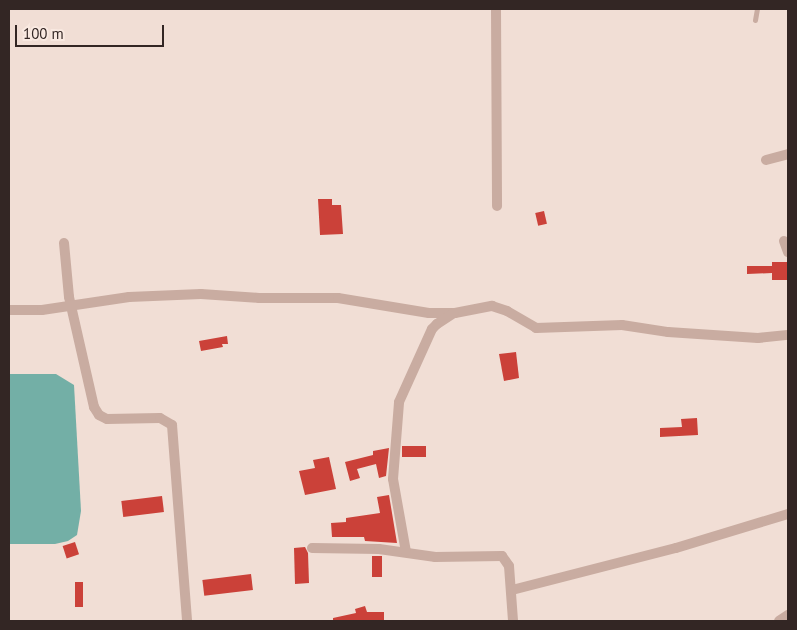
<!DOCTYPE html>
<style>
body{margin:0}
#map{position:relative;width:797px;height:630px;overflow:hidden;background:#f1ded5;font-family:"PT Sans",sans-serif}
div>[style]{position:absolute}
.water>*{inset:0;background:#73afa6}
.building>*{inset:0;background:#cb4139;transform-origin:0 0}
.lane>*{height:5px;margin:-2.5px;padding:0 2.5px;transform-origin:2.5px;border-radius:2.5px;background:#c9aca1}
.street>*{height:10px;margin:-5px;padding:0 5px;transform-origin:5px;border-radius:5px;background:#c9aca1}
span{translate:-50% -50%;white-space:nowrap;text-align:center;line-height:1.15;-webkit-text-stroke:4px #f9e9e1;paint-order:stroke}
.frame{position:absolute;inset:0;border:10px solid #332624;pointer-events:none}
.scale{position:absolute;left:15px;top:25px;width:149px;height:22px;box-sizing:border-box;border:2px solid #332624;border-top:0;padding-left:6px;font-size:15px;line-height:18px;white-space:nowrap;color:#332624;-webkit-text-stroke:4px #f9e9e1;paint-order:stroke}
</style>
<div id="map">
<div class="water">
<i style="clip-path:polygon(9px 374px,56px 374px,74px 385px,81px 511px,77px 535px,68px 541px,55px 544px,9px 544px)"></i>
</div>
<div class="building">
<i style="clip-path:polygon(318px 199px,332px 199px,332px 205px,341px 205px,343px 234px,320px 235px)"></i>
<i style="left:544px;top:211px;width:13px;height:9px;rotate:77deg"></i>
<i style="clip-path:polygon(772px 262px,788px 262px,788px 280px,772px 280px,772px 273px,747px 274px,747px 266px,772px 266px)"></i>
<i style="clip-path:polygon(227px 336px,228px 344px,222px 344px,223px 347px,201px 351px,199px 341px)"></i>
<i style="clip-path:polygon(516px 352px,519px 378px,504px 381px,499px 354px)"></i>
<i style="clip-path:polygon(697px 418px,698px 435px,660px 437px,660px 428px,682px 427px,681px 419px)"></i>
<i style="left:426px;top:446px;width:11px;height:24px;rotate:90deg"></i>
<i style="clip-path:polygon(389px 448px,386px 476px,379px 478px,376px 464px,357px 469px,360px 478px,350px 481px,345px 462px,373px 455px,373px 451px)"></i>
<i style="clip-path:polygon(329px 457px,336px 489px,305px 495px,299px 471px,315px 468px,313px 460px)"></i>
<i style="clip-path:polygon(389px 495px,397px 543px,365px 541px,364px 537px,332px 537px,331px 523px,346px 522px,346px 518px,380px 513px,377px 497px)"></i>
<i style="left:162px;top:496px;width:16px;height:41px;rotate:83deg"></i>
<i style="left:75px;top:542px;width:13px;height:13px;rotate:72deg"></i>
<i style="clip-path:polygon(305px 547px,308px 553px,309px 583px,295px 584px,294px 548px)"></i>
<i style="left:372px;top:556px;width:10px;height:21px"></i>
<i style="left:251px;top:574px;width:16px;height:49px;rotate:83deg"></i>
<i style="left:75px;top:582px;width:8px;height:25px"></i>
<i style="clip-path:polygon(365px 606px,367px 612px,384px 612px,384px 621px,333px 621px,333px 618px,356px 613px,355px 609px)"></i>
</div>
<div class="lane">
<i style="left:755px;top:20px;width:11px;rotate:-80deg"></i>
</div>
<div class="street">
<i style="left:496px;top:9px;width:197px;rotate:89.7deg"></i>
<i style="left:766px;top:160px;width:23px;rotate:-15deg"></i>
<i style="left:784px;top:241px;width:12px;rotate:70deg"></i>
<i style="left:64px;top:243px;width:54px;rotate:84.7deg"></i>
<i style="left:69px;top:297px;width:113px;rotate:77.2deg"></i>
<i style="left:94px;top:407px;width:9px;rotate:58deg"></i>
<i style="left:99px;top:415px;width:9px;rotate:27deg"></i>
<i style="left:107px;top:419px;width:53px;rotate:-1.1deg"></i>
<i style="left:160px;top:418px;width:14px;rotate:30deg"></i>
<i style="left:172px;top:425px;width:197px;rotate:85.6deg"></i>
<i style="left:9px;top:310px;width:33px"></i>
<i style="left:42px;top:310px;width:88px;rotate:-8.5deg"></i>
<i style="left:129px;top:297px;width:72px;rotate:-2.4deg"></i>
<i style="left:201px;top:294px;width:58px;rotate:3.9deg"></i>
<i style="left:259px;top:298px;width:79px"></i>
<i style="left:338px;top:298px;width:92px;rotate:9.4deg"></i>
<i style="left:429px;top:313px;width:26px"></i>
<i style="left:455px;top:313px;width:38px;rotate:-11deg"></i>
<i style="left:492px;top:306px;width:16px;rotate:18deg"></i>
<i style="left:507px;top:311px;width:34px;rotate:30deg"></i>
<i style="left:536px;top:328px;width:86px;rotate:-2deg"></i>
<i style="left:622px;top:325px;width:47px;rotate:8.7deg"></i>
<i style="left:668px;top:332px;width:90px;rotate:3.8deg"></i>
<i style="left:758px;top:338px;width:30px;rotate:-6deg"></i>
<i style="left:312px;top:548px;width:67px;rotate:0.9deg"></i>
<i style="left:379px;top:549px;width:57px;rotate:8.1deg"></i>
<i style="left:435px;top:557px;width:67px;rotate:-0.9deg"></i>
<i style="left:502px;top:556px;width:12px;rotate:55deg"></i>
<i style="left:509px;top:566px;width:55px;rotate:85.8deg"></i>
<i style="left:406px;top:552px;width:74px;rotate:-100.1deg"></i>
<i style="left:393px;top:479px;width:77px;rotate:-85.5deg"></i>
<i style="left:399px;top:402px;width:80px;rotate:-65.7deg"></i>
<i style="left:432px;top:329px;width:7px;rotate:-45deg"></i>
<i style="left:437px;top:324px;width:20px;rotate:-33deg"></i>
<i style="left:512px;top:590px;width:169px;rotate:-14.4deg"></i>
<i style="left:676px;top:548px;width:117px;rotate:-16.9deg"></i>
<i style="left:779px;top:621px;width:11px;rotate:-34deg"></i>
</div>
<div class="frame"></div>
<div class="scale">100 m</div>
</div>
